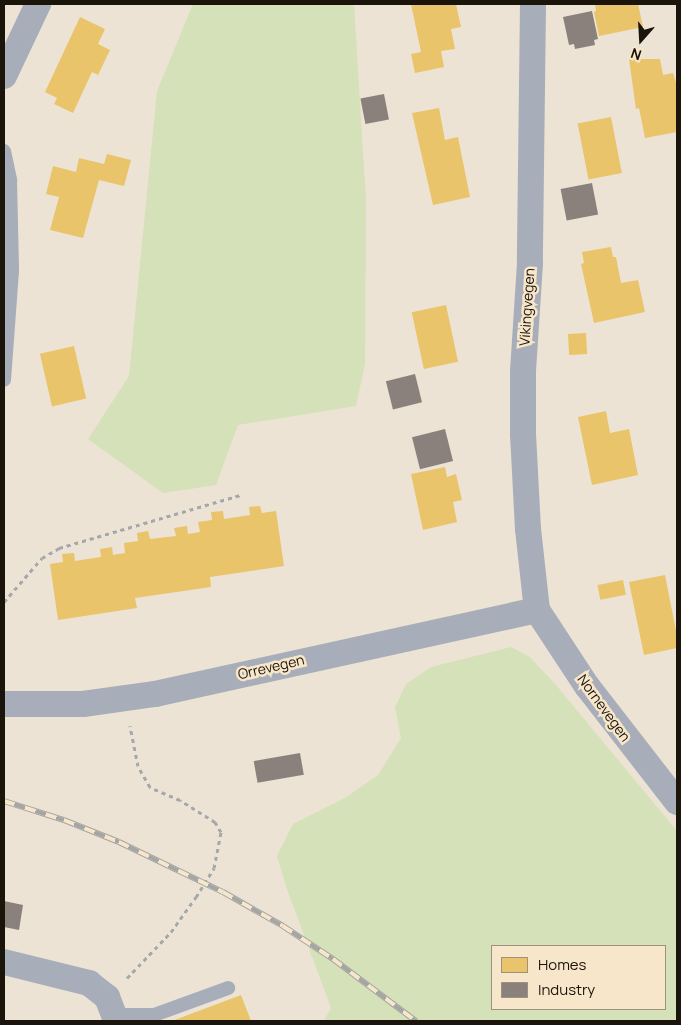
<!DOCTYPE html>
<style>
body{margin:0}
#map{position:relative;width:681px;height:1025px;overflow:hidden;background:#ece3d4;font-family:Manrope,sans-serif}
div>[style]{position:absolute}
.green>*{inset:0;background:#d5e1b8}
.homes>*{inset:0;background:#e9c46a;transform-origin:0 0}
.industry>*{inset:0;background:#8a817c;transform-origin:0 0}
.path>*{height:3px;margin-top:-1.5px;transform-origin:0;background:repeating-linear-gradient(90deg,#a5a8aa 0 4px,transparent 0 8px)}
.lane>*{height:14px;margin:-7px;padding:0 7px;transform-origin:7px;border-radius:7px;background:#a7aeb9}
.street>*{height:26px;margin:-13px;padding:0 13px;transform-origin:13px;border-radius:13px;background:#a7aeb9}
.rail>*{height:5.5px;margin-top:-2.75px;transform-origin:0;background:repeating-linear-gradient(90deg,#f7e6ca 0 11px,#a5a5a4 0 22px);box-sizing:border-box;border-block:1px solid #a5a5a4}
span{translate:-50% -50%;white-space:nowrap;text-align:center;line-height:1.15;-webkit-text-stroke:5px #f7e6ca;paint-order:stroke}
.street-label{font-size:14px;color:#1a140a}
.frame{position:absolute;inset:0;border:5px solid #1a140a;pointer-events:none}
.legend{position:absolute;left:491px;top:945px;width:175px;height:65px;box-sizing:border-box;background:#f7e6ca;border:1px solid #9f927d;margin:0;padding:6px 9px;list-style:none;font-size:15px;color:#1a140a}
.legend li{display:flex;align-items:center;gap:10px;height:25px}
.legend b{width:25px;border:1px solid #9f927d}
.north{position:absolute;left:616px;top:15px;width:50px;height:50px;-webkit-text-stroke:4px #f7e6ca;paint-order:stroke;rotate:199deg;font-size:14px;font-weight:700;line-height:20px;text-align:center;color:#1a140a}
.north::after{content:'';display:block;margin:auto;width:18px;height:22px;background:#1a140a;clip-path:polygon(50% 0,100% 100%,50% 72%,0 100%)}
</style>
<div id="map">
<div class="green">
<i style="clip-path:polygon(193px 4px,354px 4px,366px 201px,365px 364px,356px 406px,238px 425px,216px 485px,163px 493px,88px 439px,129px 376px,157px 91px)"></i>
<i style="clip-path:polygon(evenodd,511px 647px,530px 657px,556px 685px,677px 831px,677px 1021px,324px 1021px,331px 1008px,287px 889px,277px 856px,293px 824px,345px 798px,378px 775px,401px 738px,395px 707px,406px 684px,431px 667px,511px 647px,492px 946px,665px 946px,665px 1009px,492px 1009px,492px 946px)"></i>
</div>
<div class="homes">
<i style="clip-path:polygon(411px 4px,456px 4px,461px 27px,451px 29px,455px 49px,441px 51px,444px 67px,415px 73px,411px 54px,421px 52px)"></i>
<i style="clip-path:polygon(595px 4px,638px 4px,643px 27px,599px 36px,594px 12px,596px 11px)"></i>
<i style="clip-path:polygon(80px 17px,105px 29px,98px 44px,110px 50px,98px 75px,92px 72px,73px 113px,54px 104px,57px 98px,45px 92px)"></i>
<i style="clip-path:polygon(629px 59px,660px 59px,663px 75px,673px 73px,677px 86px,677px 132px,645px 138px,639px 108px,636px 109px)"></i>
<i style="clip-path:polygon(439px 108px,445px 140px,458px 137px,470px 197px,433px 205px,412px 113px)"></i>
<i style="left:611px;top:117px;width:57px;height:34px;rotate:79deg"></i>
<i style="clip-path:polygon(107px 154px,131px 160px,124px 186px,99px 180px,83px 238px,50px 230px,59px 197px,46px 194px,53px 166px,76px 172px,79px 158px,104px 164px)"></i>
<i style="clip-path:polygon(611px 247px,613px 257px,616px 257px,621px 283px,638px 280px,645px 312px,594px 323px,581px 264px,584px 263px,582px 252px)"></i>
<i style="left:446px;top:305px;width:58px;height:35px;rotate:78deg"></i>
<i style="left:586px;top:333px;width:21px;height:18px;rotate:87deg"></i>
<i style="left:74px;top:346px;width:54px;height:35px;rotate:77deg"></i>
<i style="clip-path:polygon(606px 411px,610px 433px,629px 429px,638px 475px,592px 485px,578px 417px)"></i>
<i style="clip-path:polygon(445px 467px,447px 477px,456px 474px,462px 500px,453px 502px,457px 522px,423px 530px,411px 474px)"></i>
<i style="clip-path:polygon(260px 506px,262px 513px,276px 511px,284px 566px,210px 577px,211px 587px,135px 598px,137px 608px,58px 620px,50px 564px,63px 562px,62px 554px,74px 553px,75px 561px,101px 557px,100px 549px,112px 547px,113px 555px,125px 553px,124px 543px,138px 541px,137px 533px,148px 531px,150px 539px,176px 536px,174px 528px,187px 526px,188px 534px,200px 532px,198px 522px,212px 520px,211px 512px,223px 511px,224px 519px,250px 515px,249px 507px)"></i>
<i style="clip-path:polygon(665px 575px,677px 636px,677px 648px,644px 655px,629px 582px)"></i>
<i style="left:623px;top:580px;width:15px;height:26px;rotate:79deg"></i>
<i style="clip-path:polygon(241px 995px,251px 1021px,172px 1021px)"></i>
</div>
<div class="industry">
<i style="clip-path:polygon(592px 11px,598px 39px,594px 40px,595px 45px,575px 49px,574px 44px,569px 45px,563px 17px)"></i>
<i style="left:384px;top:94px;width:26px;height:24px;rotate:79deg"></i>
<i style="left:592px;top:183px;width:32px;height:32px;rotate:79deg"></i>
<i style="left:415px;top:374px;width:29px;height:30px;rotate:76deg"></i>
<i style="left:445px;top:429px;width:33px;height:34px;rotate:76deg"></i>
<i style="left:300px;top:753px;width:22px;height:47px;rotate:80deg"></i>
<i style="clip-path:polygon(4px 901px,23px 905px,19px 930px,4px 927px)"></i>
</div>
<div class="path">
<i style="left:4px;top:602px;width:58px;rotate:-49.2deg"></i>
<i style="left:42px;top:558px;width:20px;rotate:-30deg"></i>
<i style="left:59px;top:548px;width:189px;rotate:-16.3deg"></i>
<i style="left:127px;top:978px;width:64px;rotate:-46.3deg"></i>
<i style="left:171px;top:932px;width:43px;rotate:-54.5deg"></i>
<i style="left:196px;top:897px;width:34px;rotate:-58deg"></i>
<i style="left:214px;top:868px;width:37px;rotate:-79deg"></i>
<i style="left:221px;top:832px;width:12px;rotate:-121deg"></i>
<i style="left:215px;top:822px;width:41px;rotate:-147.8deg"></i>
<i style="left:180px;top:800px;width:33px;rotate:-157deg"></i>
<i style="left:150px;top:787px;width:24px;rotate:-120deg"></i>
<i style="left:138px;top:766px;width:41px;rotate:-101.3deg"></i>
</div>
<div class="lane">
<i style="left:4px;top:151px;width:30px;rotate:78deg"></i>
<i style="left:10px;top:180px;width:91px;rotate:88.7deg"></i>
<i style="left:12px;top:271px;width:109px;rotate:94.2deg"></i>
<i style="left:115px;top:1015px;width:39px"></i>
<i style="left:154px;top:1015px;width:79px;rotate:-20deg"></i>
</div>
<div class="street">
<i style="left:533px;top:4px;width:259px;rotate:90.7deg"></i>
<i style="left:530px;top:263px;width:108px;rotate:93.7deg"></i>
<i style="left:523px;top:371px;width:63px;rotate:90deg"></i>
<i style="left:523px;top:434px;width:95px;rotate:87deg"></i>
<i style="left:528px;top:529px;width:81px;rotate:83.7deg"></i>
<i style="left:537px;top:610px;width:91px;rotate:56.7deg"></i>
<i style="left:587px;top:686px;width:147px;rotate:52.2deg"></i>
<i style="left:4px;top:76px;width:80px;rotate:-64.7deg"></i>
<i style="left:4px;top:704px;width:79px"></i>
<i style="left:83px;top:704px;width:73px;rotate:-7.9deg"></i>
<i style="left:155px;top:694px;width:391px;rotate:-12.4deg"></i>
<i style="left:4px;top:962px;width:88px;rotate:13.9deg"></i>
<i style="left:89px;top:983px;width:23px;rotate:38deg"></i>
<i style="left:107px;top:997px;width:26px;rotate:69deg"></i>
</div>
<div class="rail">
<i style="left:4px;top:801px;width:63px;rotate:17.6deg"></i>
<i style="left:64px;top:820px;width:59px;rotate:21.8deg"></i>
<i style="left:119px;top:842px;width:115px;rotate:25.7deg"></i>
<i style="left:223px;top:892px;width:69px;rotate:29.5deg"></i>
<i style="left:283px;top:926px;width:60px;rotate:33.4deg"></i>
<i style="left:333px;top:959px;width:104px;rotate:36.8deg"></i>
</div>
<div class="street-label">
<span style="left:527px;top:307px;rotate:-86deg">Vikingvegen</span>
<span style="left:271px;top:667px;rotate:-13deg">Orrevegen</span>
<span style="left:604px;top:708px;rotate:54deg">Nornevegen</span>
</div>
<div class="frame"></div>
<ul class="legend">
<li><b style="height:14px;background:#e9c46a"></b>Homes</li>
<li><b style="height:14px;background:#8a817c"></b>Industry</li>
</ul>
<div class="north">N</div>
</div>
